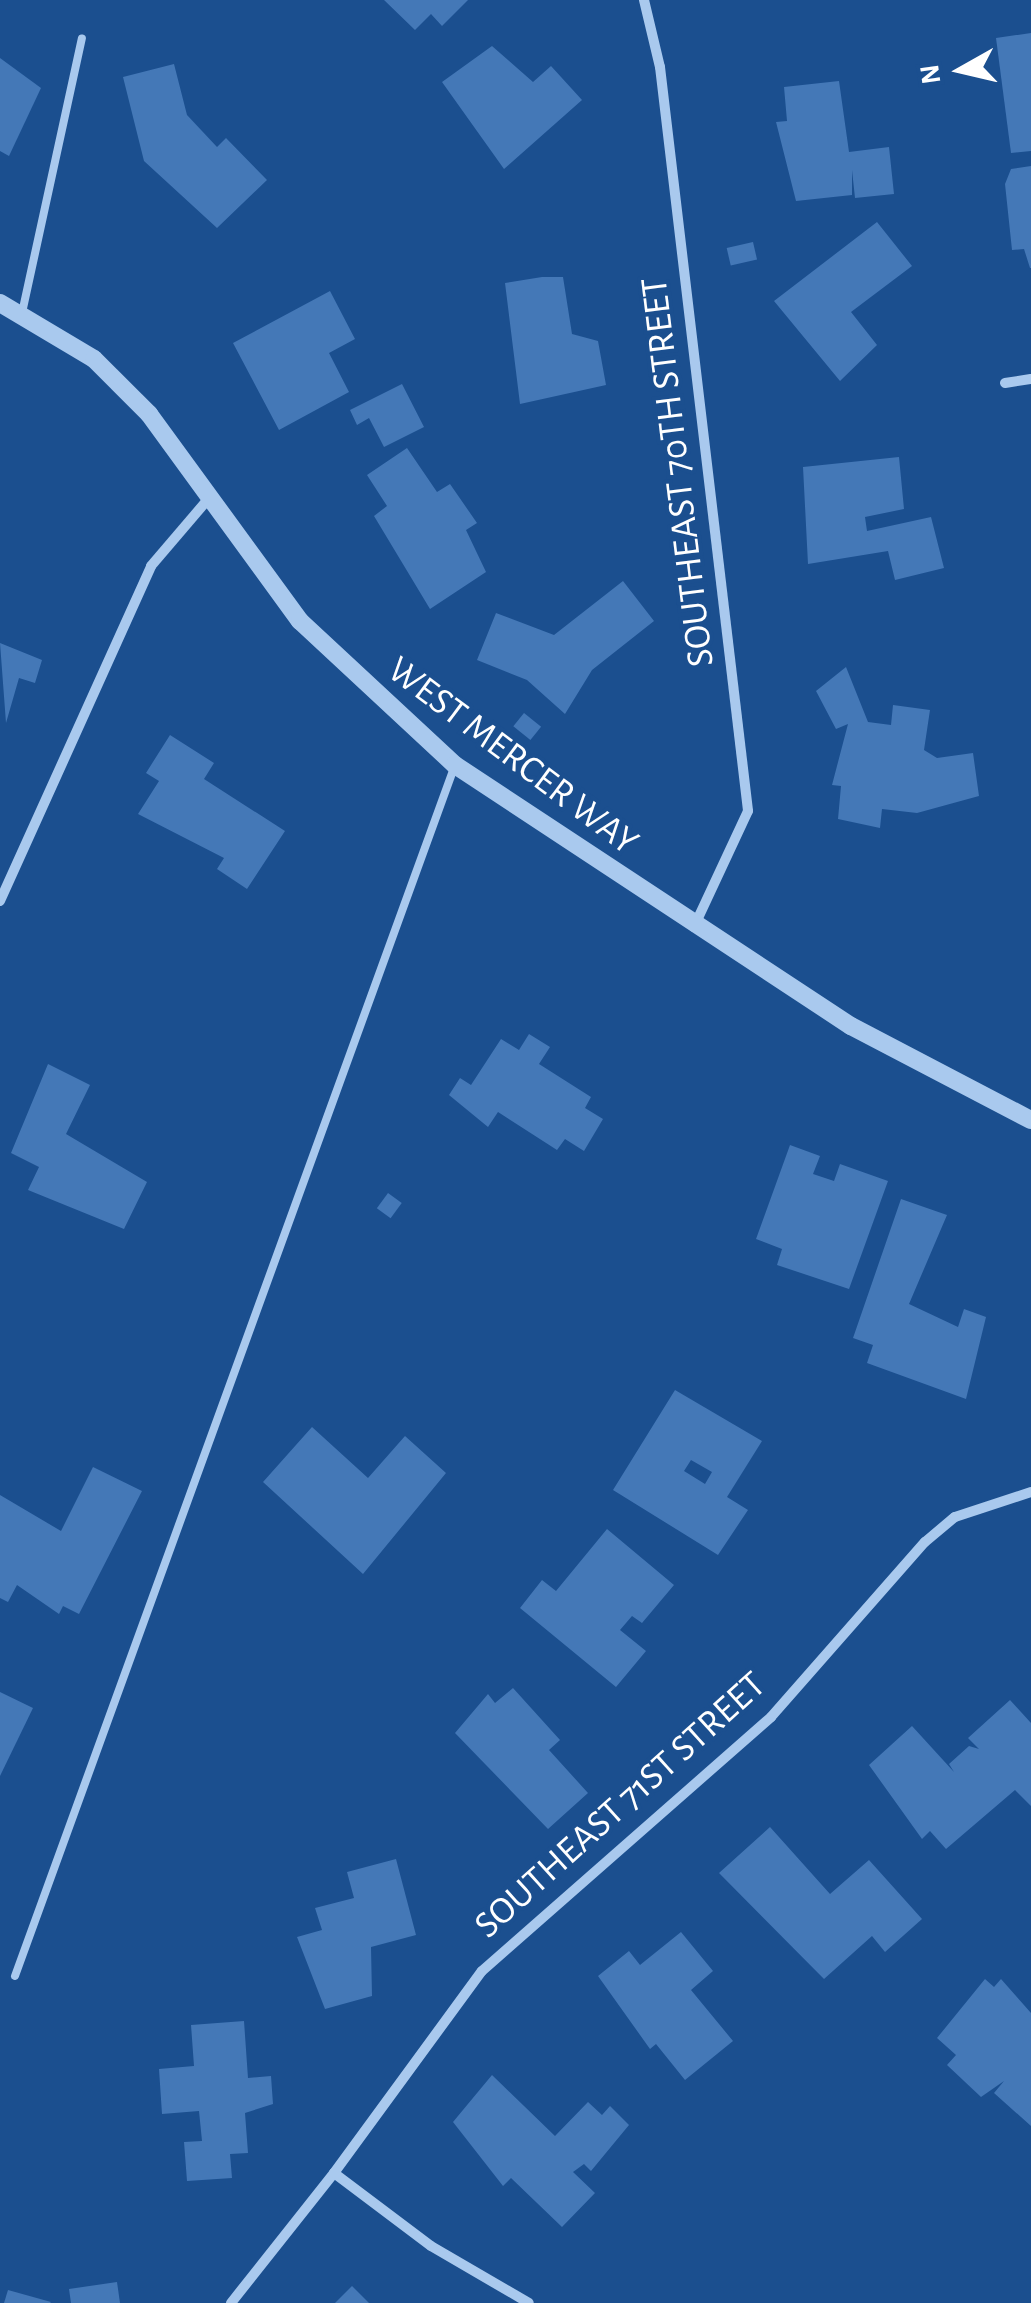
<!DOCTYPE html>
<style>
body{margin:0}
#map{position:relative;width:1031px;height:2303px;overflow:hidden;background:#1b4f8f;font-family:"Alegreya Sans",sans-serif}
div>[style]{position:absolute}
.building>*{inset:0;background:#4478b7;transform-origin:0 0}
.service>*{height:8px;margin:-4px;padding:0 4px;transform-origin:4px;border-radius:4px;background:#a9c9ee}
.minor>*{height:10px;margin:-5px;padding:0 5px;transform-origin:5px;border-radius:5px;background:#a9c9ee}
.tertiary>*{height:18px;margin:-9px;padding:0 9px;transform-origin:9px;border-radius:9px;background:#a9c9ee}
span{translate:-50% -50%;white-space:nowrap;text-align:center;line-height:1.15;-webkit-text-stroke:8px #1b4f8f;paint-order:stroke}
.street-label{font-size:38px;color:#fff}
.north{position:absolute;left:911px;top:20px;width:100px;height:100px;-webkit-text-stroke:8px #1b4f8f;paint-order:stroke;rotate:262deg;font-size:28px;font-weight:700;line-height:40px;text-align:center;color:#fff}
.north::after{content:'';display:block;margin:auto;width:35px;height:45px;background:#fff;clip-path:polygon(50% 0,100% 100%,50% 72%,0 100%)}
</style>
<div id="map">
<div class="building">
<i style="clip-path:polygon(384px 0,468px 0,442px 26px,431px 14px,415px 30px)"></i>
<i style="clip-path:polygon(1031px 33px,1031px 151px,1011px 153px,996px 38px)"></i>
<i style="clip-path:polygon(492px 46px,533px 82px,551px 66px,582px 100px,504px 169px,442px 82px)"></i>
<i style="clip-path:polygon(0 58px,41px 88px,9px 156px,0 151px)"></i>
<i style="clip-path:polygon(174px 64px,187px 115px,217px 147px,226px 138px,267px 180px,217px 228px,144px 161px,123px 77px)"></i>
<i style="clip-path:polygon(839px 81px,849px 152px,889px 147px,894px 194px,855px 198px,852px 170px,852px 195px,796px 201px,776px 122px,787px 121px,784px 87px)"></i>
<i style="clip-path:polygon(1031px 166px,1031px 268px,1030px 268px,1024px 249px,1012px 250px,1005px 184px,1011px 169px)"></i>
<i style="clip-path:polygon(877px 222px,912px 266px,851px 312px,877px 345px,840px 381px,774px 301px)"></i>
<i style="left:753px;top:242px;width:18px;height:27px;rotate:77deg"></i>
<i style="clip-path:polygon(542px 277px,563px 277px,572px 334px,598px 341px,606px 385px,520px 404px,505px 283px)"></i>
<i style="clip-path:polygon(330px 291px,355px 339px,329px 353px,349px 392px,279px 430px,233px 343px)"></i>
<i style="clip-path:polygon(402px 384px,424px 427px,384px 447px,369px 418px,357px 425px,350px 410px)"></i>
<i style="clip-path:polygon(407px 448px,437px 492px,450px 484px,477px 523px,466px 530px,486px 572px,430px 609px,374px 516px,387px 506px,367px 475px)"></i>
<i style="clip-path:polygon(899px 457px,904px 509px,865px 517px,867px 531px,931px 517px,944px 568px,895px 580px,888px 551px,808px 564px,803px 467px)"></i>
<i style="clip-path:polygon(623px 581px,654px 621px,592px 670px,565px 714px,527px 680px,477px 660px,496px 613px,554px 635px)"></i>
<i style="clip-path:polygon(0 643px,42px 660px,35px 683px,19px 678px,6px 723px)"></i>
<i style="clip-path:polygon(846px 667px,868px 722px,891px 725px,893px 705px,930px 710px,924px 750px,937px 758px,973px 753px,979px 796px,917px 813px,882px 809px,880px 828px,838px 819px,841px 786px,832px 785px,848px 724px,836px 729px,816px 691px)"></i>
<i style="left:524px;top:713px;width:22px;height:17px;rotate:39deg"></i>
<i style="clip-path:polygon(170px 735px,214px 763px,204px 779px,285px 831px,247px 889px,217px 869px,224px 858px,138px 814px,159px 781px,146px 773px)"></i>
<i style="clip-path:polygon(529px 1034px,550px 1047px,539px 1064px,591px 1097px,585px 1108px,603px 1119px,584px 1151px,565px 1139px,557px 1150px,498px 1112px,488px 1127px,449px 1095px,460px 1078px,471px 1085px,501px 1039px,519px 1050px)"></i>
<i style="clip-path:polygon(48px 1064px,90px 1085px,66px 1134px,147px 1182px,124px 1229px,28px 1190px,39px 1167px,11px 1153px)"></i>
<i style="clip-path:polygon(790px 1145px,820px 1156px,813px 1174px,834px 1181px,840px 1164px,888px 1181px,849px 1289px,777px 1265px,782px 1249px,756px 1239px)"></i>
<i style="left:388px;top:1193px;width:17px;height:19px;rotate:36deg"></i>
<i style="clip-path:polygon(901px 1199px,947px 1215px,909px 1304px,958px 1327px,964px 1309px,986px 1317px,966px 1399px,867px 1363px,873px 1345px,853px 1338px)"></i>
<i style="clip-path:polygon(evenodd,675px 1390px,762px 1441px,727px 1497px,748px 1510px,718px 1555px,613px 1490px,675px 1390px,691px 1460px,712px 1472px,705px 1484px,684px 1471px,691px 1460px)"></i>
<i style="clip-path:polygon(312px 1427px,368px 1478px,405px 1436px,446px 1473px,363px 1574px,263px 1482px)"></i>
<i style="clip-path:polygon(93px 1467px,142px 1491px,79px 1614px,63px 1606px,59px 1614px,17px 1585px,8px 1602px,0 1598px,0 1495px,61px 1531px)"></i>
<i style="clip-path:polygon(607px 1529px,674px 1585px,642px 1623px,632px 1616px,620px 1630px,646px 1651px,616px 1687px,520px 1608px,542px 1580px,556px 1591px)"></i>
<i style="clip-path:polygon(513px 1688px,560px 1740px,549px 1750px,588px 1793px,548px 1829px,455px 1733px,488px 1694px,495px 1703px)"></i>
<i style="clip-path:polygon(0 1692px,33px 1708px,0 1776px)"></i>
<i style="clip-path:polygon(1010px 1700px,1031px 1723px,1031px 1806px,1015px 1790px,946px 1849px,930px 1831px,922px 1839px,869px 1765px,912px 1726px,954px 1772px,949px 1764px,969px 1746px,979px 1749px,968px 1738px)"></i>
<i style="clip-path:polygon(770px 1827px,830px 1894px,869px 1860px,922px 1919px,885px 1952px,872px 1936px,824px 1979px,719px 1873px)"></i>
<i style="clip-path:polygon(396px 1859px,416px 1935px,371px 1947px,372px 1996px,325px 2009px,297px 1937px,322px 1930px,315px 1908px,354px 1898px,347px 1872px)"></i>
<i style="clip-path:polygon(681px 1932px,713px 1971px,691px 1990px,733px 2041px,685px 2080px,656px 2044px,650px 2049px,598px 1976px,629px 1951px,640px 1965px)"></i>
<i style="clip-path:polygon(985px 1979px,994px 1987px,1001px 1979px,1031px 2013px,1031px 2126px,994px 2093px,1004px 2081px,981px 2097px,947px 2065px,956px 2055px,937px 2038px)"></i>
<i style="clip-path:polygon(244px 2021px,248px 2078px,271px 2076px,273px 2104px,245px 2113px,248px 2153px,230px 2154px,232px 2178px,187px 2181px,184px 2142px,202px 2141px,199px 2111px,162px 2114px,159px 2069px,194px 2066px,191px 2025px)"></i>
<i style="clip-path:polygon(492px 2075px,555px 2136px,588px 2102px,602px 2115px,610px 2106px,629px 2125px,591px 2171px,584px 2164px,573px 2172px,595px 2193px,562px 2227px,511px 2178px,503px 2186px,453px 2122px)"></i>
<i style="clip-path:polygon(117px 2282px,120px 2303px,71px 2303px,69px 2289px)"></i>
<i style="clip-path:polygon(352px 2286px,369px 2303px,335px 2303px)"></i>
<i style="clip-path:polygon(8px 2290px,51px 2302px,50px 2303px,4px 2303px)"></i>
</div>
<div class="service">
<i style="left:22px;top:313px;width:281px;rotate:-77.7deg"></i>
<i style="left:15px;top:1976px;width:1288px;rotate:-70.03deg"></i>
</div>
<div class="minor">
<i style="left:644px;top:0;width:69px;rotate:76.6deg"></i>
<i style="left:660px;top:67px;width:749px;rotate:83.25deg"></i>
<i style="left:748px;top:811px;width:128px;rotate:115deg"></i>
<i style="left:1005px;top:383px;width:26px;rotate:-9deg"></i>
<i style="left:0;top:901px;width:367px;rotate:-65.7deg"></i>
<i style="left:151px;top:566px;width:89px;rotate:-49.5deg"></i>
<i style="left:334px;top:2173px;width:250px;rotate:-53.8deg"></i>
<i style="left:482px;top:1971px;width:385px;rotate:-41.3deg"></i>
<i style="left:771px;top:1717px;width:233px;rotate:-48.7deg"></i>
<i style="left:925px;top:1542px;width:39px;rotate:-40deg"></i>
<i style="left:955px;top:1517px;width:80px;rotate:-18.2deg"></i>
<i style="left:231px;top:2303px;width:166px;rotate:-51.6deg"></i>
<i style="left:334px;top:2173px;width:121px;rotate:37deg"></i>
<i style="left:431px;top:2246px;width:113px;rotate:30.2deg"></i>
</div>
<div class="tertiary">
<i style="left:0;top:303px;width:109px;rotate:30.8deg"></i>
<i style="left:94px;top:359px;width:78px;rotate:45deg"></i>
<i style="left:149px;top:414px;width:256px;rotate:53.9deg"></i>
<i style="left:300px;top:621px;width:212px;rotate:42.9deg"></i>
<i style="left:455px;top:765px;width:474px;rotate:33.4deg"></i>
<i style="left:851px;top:1026px;width:203px;rotate:27.6deg"></i>
</div>
<div class="street-label">
<span style="left:679px;top:472px;rotate:-97deg">SOUTHEAST 70TH STREET</span>
<span style="left:512px;top:757px;rotate:37deg">WEST MERCER WAY</span>
<span style="left:621px;top:1806px;rotate:-42deg">SOUTHEAST 71ST STREET</span>
</div>
<div class="north">N</div>
</div>
